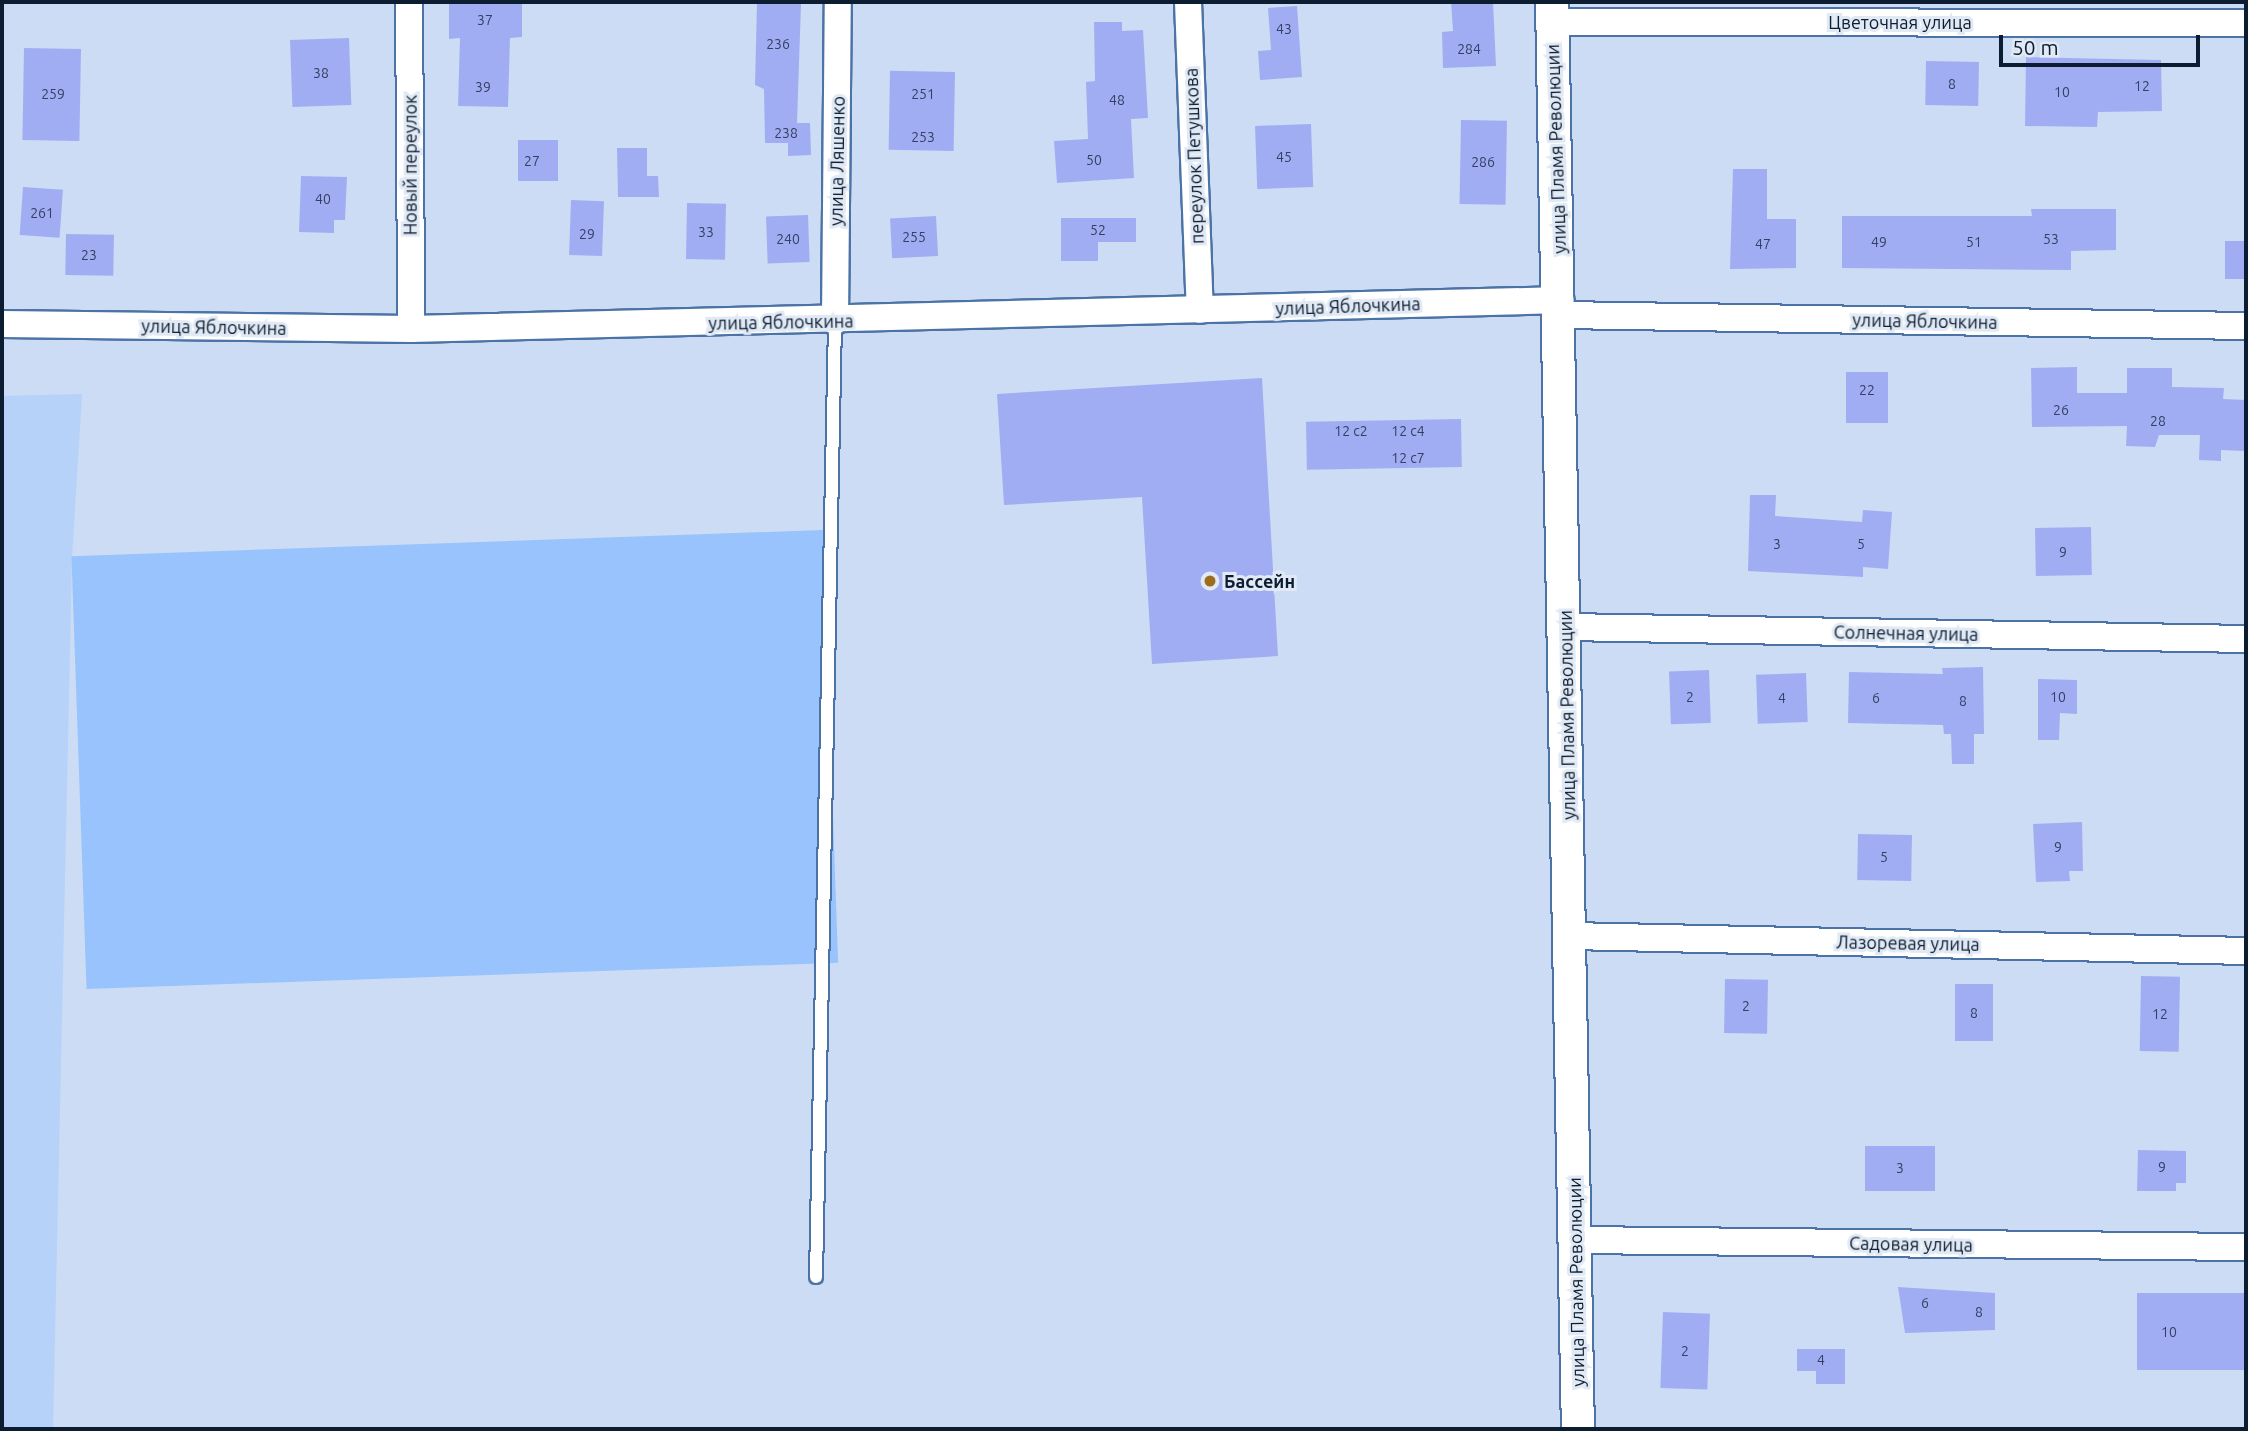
<!DOCTYPE html>
<meta charset="utf-8">
<style>
body{margin:0}
#map{position:relative;width:2248px;height:1431px;overflow:hidden;background:#cbdcf4;font-family:Ubuntu,sans-serif}
div>[style]{position:absolute}
.built>*{inset:0;background:#b6d2f9}
.green>*{inset:0;background:#99c3fc;transform-origin:0 0}
.building>*{inset:0;background:#a1adf3;transform-origin:0 0}
.roads{filter:drop-shadow(2px 0 #4c73a6) drop-shadow(-2px 0 #4c73a6) drop-shadow(0 2px #4c73a6) drop-shadow(0 -2px #4c73a6)}
.service>*{height:12px;margin:-6px;padding:0 6px;transform-origin:6px;border-radius:6px;background:#fff}
.minor>*{height:26px;margin:-13px;padding:0 13px;transform-origin:13px;border-radius:13px;background:#fff}
.tertiary>*{height:32px;margin:-16px;padding:0 16px;transform-origin:16px;border-radius:16px;background:#fff}
.dots>*{width:19px;height:19px;translate:-50% -50%;box-sizing:border-box;border:4px solid #e0e9f4;border-radius:50%}
span{translate:-50% -50%;white-space:nowrap;text-align:center;line-height:1.15;-webkit-text-stroke:6px #e0e9f4;paint-order:stroke}
.number-label{font-size:14px;color:#324162}
.number-label span{-webkit-text-stroke-width:0}
.street-label{font-size:18px;color:#0d1d31}
.poi-label{font-size:18px;color:#0d1d31;font-weight:700}
.left{translate:0 -50%;text-align:left}
.frame{position:absolute;inset:0;border:4px solid #0d1d31;pointer-events:none}
.scale{position:absolute;left:1999px;top:35px;width:201px;height:32px;box-sizing:border-box;border:4px solid #0d1d31;border-top:0;padding-left:9px;font-size:21px;line-height:24px;white-space:nowrap;color:#0d1d31;-webkit-text-stroke:5px #e0e9f4;paint-order:stroke}
</style>
<div id="map">
<div class="built">
<i style="clip-path:polygon(82px 394px,72px 558px,53px 1429px,2px 1429px,2px 396px)"></i>
</div>
<div class="green">
<i style="left:823px;top:530px;width:433px;height:752px;rotate:88deg"></i>
</div>
<div class="building">
<i style="clip-path:polygon(449px 2px,522px 2px,522px 37px,510px 38px,508px 107px,458px 106px,460px 38px,449px 39px)"></i>
<i style="clip-path:polygon(1451px 2px,1493px 2px,1496px 66px,1443px 68px,1442px 32px,1453px 31px)"></i>
<i style="clip-path:polygon(757px 3px,801px 4px,797px 123px,810px 123px,811px 155px,788px 156px,788px 143px,765px 143px,764px 89px,755px 85px)"></i>
<i style="clip-path:polygon(1297px 6px,1302px 77px,1260px 80px,1258px 51px,1271px 50px,1268px 8px)"></i>
<i style="clip-path:polygon(1094px 22px,1122px 22px,1122px 31px,1143px 30px,1148px 118px,1131px 119px,1134px 178px,1057px 183px,1054px 141px,1088px 139px,1086px 82px,1095px 81px)"></i>
<i style="left:349px;top:38px;width:67px;height:59px;rotate:88deg"></i>
<i style="left:24px;top:48px;width:57px;height:92px;rotate:1deg"></i>
<i style="clip-path:polygon(2026px 57px,2161px 60px,2162px 111px,2098px 112px,2097px 127px,2025px 126px)"></i>
<i style="left:1926px;top:61px;width:53px;height:44px;rotate:1deg"></i>
<i style="left:955px;top:72px;width:79px;height:65px;rotate:91deg"></i>
<i style="left:1461px;top:120px;width:46px;height:84px;rotate:1deg"></i>
<i style="left:1311px;top:124px;width:63px;height:56px;rotate:88deg"></i>
<i style="left:558px;top:140px;width:41px;height:40px;rotate:90deg"></i>
<i style="clip-path:polygon(617px 148px,647px 148px,647px 176px,658px 176px,659px 197px,618px 197px)"></i>
<i style="clip-path:polygon(1733px 169px,1767px 169px,1767px 219px,1796px 219px,1796px 268px,1730px 269px)"></i>
<i style="clip-path:polygon(301px 176px,347px 177px,345px 220px,334px 220px,334px 233px,299px 232px)"></i>
<i style="left:23px;top:187px;width:40px;height:48px;rotate:4deg"></i>
<i style="left:571px;top:200px;width:33px;height:55px;rotate:2deg"></i>
<i style="left:687px;top:203px;width:39px;height:56px;rotate:1deg"></i>
<i style="clip-path:polygon(2031px 209px,2116px 209px,2116px 250px,2071px 251px,2071px 270px,1842px 268px,1842px 216px,2032px 216px)"></i>
<i style="left:808px;top:215px;width:47px;height:42px;rotate:88deg"></i>
<i style="left:936px;top:216px;width:40px;height:46px;rotate:87deg"></i>
<i style="clip-path:polygon(1061px 218px,1136px 218px,1136px 242px,1098px 242px,1098px 261px,1061px 261px)"></i>
<i style="left:66px;top:234px;width:48px;height:41px;rotate:1deg"></i>
<i style="left:2225px;top:241px;width:21px;height:38px"></i>
<i style="clip-path:polygon(2077px 367px,2077px 393px,2127px 393px,2127px 368px,2172px 368px,2172px 387px,2224px 388px,2223px 399px,2246px 400px,2246px 451px,2221px 450px,2221px 461px,2199px 460px,2200px 435px,2159px 435px,2155px 447px,2126px 446px,2127px 426px,2032px 427px,2031px 368px)"></i>
<i style="left:1846px;top:372px;width:42px;height:51px"></i>
<i style="clip-path:polygon(1262px 378px,1278px 656px,1152px 664px,1142px 497px,1004px 505px,997px 394px)"></i>
<i style="left:1461px;top:419px;width:48px;height:155px;rotate:89deg"></i>
<i style="clip-path:polygon(1750px 495px,1776px 495px,1775px 516px,1862px 522px,1863px 510px,1892px 512px,1888px 569px,1863px 567px,1863px 577px,1748px 571px)"></i>
<i style="left:2091px;top:527px;width:48px;height:56px;rotate:89deg"></i>
<i style="clip-path:polygon(1983px 667px,1984px 734px,1974px 734px,1974px 764px,1952px 764px,1951px 734px,1944px 734px,1943px 725px,1848px 723px,1849px 672px,1943px 674px,1942px 668px)"></i>
<i style="left:1709px;top:670px;width:53px;height:40px;rotate:88deg"></i>
<i style="left:1806px;top:673px;width:49px;height:50px;rotate:88deg"></i>
<i style="clip-path:polygon(2038px 679px,2077px 680px,2077px 714px,2060px 713px,2059px 740px,2038px 740px)"></i>
<i style="clip-path:polygon(2082px 822px,2083px 871px,2069px 871px,2070px 881px,2036px 882px,2033px 824px)"></i>
<i style="left:1858px;top:834px;width:54px;height:46px;rotate:1deg"></i>
<i style="left:2141px;top:976px;width:39px;height:75px;rotate:1deg"></i>
<i style="left:1725px;top:979px;width:43px;height:54px;rotate:1deg"></i>
<i style="left:1955px;top:984px;width:38px;height:57px"></i>
<i style="left:1865px;top:1146px;width:70px;height:45px"></i>
<i style="clip-path:polygon(2138px 1150px,2186px 1151px,2186px 1183px,2176px 1183px,2176px 1191px,2137px 1191px)"></i>
<i style="clip-path:polygon(1898px 1287px,1995px 1293px,1995px 1330px,1905px 1333px)"></i>
<i style="left:2246px;top:1293px;width:77px;height:109px;rotate:90deg"></i>
<i style="left:1663px;top:1312px;width:47px;height:76px;rotate:2deg"></i>
<i style="clip-path:polygon(1797px 1349px,1845px 1349px,1845px 1384px,1816px 1384px,1816px 1371px,1797px 1371px)"></i>
</div>
<div class="roads">
<div class="service">
<i style="left:816px;top:1277px;width:956px;rotate:-88.86deg"></i>
</div>
<div class="minor">
<i style="left:409px;top:2px;width:327px;rotate:89.6deg"></i>
<i style="left:1188px;top:2px;width:308px;rotate:87.8deg"></i>
<i style="left:1553px;top:22px;width:693px;rotate:0.08deg"></i>
<i style="left:1561px;top:315px;width:685px;rotate:0.92deg"></i>
<i style="left:835px;top:321px;width:319px;rotate:-89.5deg"></i>
<i style="left:2px;top:324px;width:409px;rotate:0.7deg"></i>
<i style="left:411px;top:329px;width:1150px;rotate:-1.44deg"></i>
<i style="left:1566px;top:627px;width:680px;rotate:1.01deg"></i>
<i style="left:1570px;top:936px;width:676px;rotate:1.27deg"></i>
<i style="left:1575px;top:1240px;width:671px;rotate:0.6deg"></i>
</div>
<div class="tertiary">
<i style="left:1552px;top:2px;width:1427px;rotate:88.96deg"></i>
</div>
</div>
<div class="dots">
<i style="left:1210px;top:581px;background:#9b6d1d"></i>
</div>
<div class="number-label">
<span style="left:485px;top:20px">37</span>
<span style="left:1284px;top:29px">43</span>
<span style="left:778px;top:44px">236</span>
<span style="left:1469px;top:49px">284</span>
<span style="left:321px;top:73px">38</span>
<span style="left:1952px;top:84px">8</span>
<span style="left:2142px;top:86px">12</span>
<span style="left:483px;top:87px">39</span>
<span style="left:2062px;top:92px">10</span>
<span style="left:53px;top:94px">259</span>
<span style="left:923px;top:94px">251</span>
<span style="left:1117px;top:100px">48</span>
<span style="left:786px;top:133px">238</span>
<span style="left:923px;top:137px">253</span>
<span style="left:1284px;top:157px">45</span>
<span style="left:1094px;top:160px">50</span>
<span style="left:532px;top:161px">27</span>
<span style="left:1483px;top:162px">286</span>
<span style="left:323px;top:199px">40</span>
<span style="left:42px;top:213px">261</span>
<span style="left:1098px;top:230px">52</span>
<span style="left:706px;top:232px">33</span>
<span style="left:587px;top:234px">29</span>
<span style="left:914px;top:237px">255</span>
<span style="left:788px;top:239px">240</span>
<span style="left:2051px;top:239px">53</span>
<span style="left:1879px;top:242px">49</span>
<span style="left:1974px;top:242px">51</span>
<span style="left:1763px;top:244px">47</span>
<span style="left:89px;top:255px">23</span>
<span style="left:1867px;top:390px">22</span>
<span style="left:2061px;top:410px">26</span>
<span style="left:2158px;top:421px">28</span>
<span style="left:1351px;top:431px">12 с2</span>
<span style="left:1408px;top:431px">12 с4</span>
<span style="left:1408px;top:458px">12 с7</span>
<span style="left:1777px;top:544px">3</span>
<span style="left:1861px;top:544px">5</span>
<span style="left:2063px;top:552px">9</span>
<span style="left:1690px;top:697px">2</span>
<span style="left:2058px;top:697px">10</span>
<span style="left:1782px;top:698px">4</span>
<span style="left:1876px;top:698px">6</span>
<span style="left:1963px;top:701px">8</span>
<span style="left:2058px;top:847px">9</span>
<span style="left:1884px;top:857px">5</span>
<span style="left:1746px;top:1006px">2</span>
<span style="left:1974px;top:1013px">8</span>
<span style="left:2160px;top:1014px">12</span>
<span style="left:2162px;top:1167px">9</span>
<span style="left:1900px;top:1168px">3</span>
<span style="left:1925px;top:1303px">6</span>
<span style="left:1979px;top:1312px">8</span>
<span style="left:2169px;top:1332px">10</span>
<span style="left:1685px;top:1351px">2</span>
<span style="left:1821px;top:1360px">4</span>
</div>
<div class="street-label">
<span style="left:1900px;top:22px">Цветочная улица</span>
<span style="left:1556px;top:149px;rotate:-92deg">улица Пламя Революции</span>
<span style="left:1194px;top:156px;rotate:-92deg">переулок Петушкова</span>
<span style="left:837px;top:161px;rotate:-89deg">улица Ляшенко</span>
<span style="left:410px;top:165px;rotate:-90deg">Новый переулок</span>
<span style="left:1348px;top:306px;rotate:-2deg">улица Яблочкина</span>
<span style="left:1925px;top:321px;rotate:1deg">улица Яблочкина</span>
<span style="left:781px;top:322px;rotate:-1deg">улица Яблочкина</span>
<span style="left:214px;top:327px;rotate:1deg">улица Яблочкина</span>
<span style="left:1906px;top:633px;rotate:1deg">Солнечная улица</span>
<span style="left:1567px;top:715px;rotate:-91deg">улица Пламя Революции</span>
<span style="left:1908px;top:943px;rotate:1deg">Лазоревая улица</span>
<span style="left:1911px;top:1244px;rotate:1deg">Садовая улица</span>
<span style="left:1576px;top:1282px;rotate:-91deg">улица Пламя Революции</span>
</div>
<div class="poi-label">
<span class="left" style="left:1224px;top:581px">Бассейн</span>
</div>
<div class="frame"></div>
<div class="scale">50 m</div>
</div>
